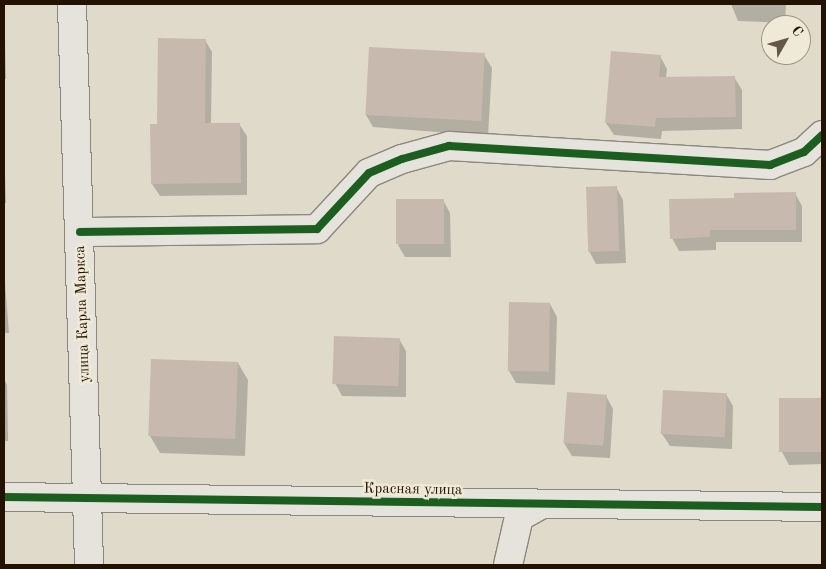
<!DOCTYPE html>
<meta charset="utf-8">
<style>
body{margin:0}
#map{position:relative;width:826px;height:569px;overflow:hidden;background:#dfdaca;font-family:"Old Standard TT",serif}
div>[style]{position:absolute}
.shadow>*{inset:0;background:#0003}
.building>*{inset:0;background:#c7b9ae;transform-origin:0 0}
.roads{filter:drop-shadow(1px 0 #8c877c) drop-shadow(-1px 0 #8c877c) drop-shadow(0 1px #8c877c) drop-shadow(0 -1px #8c877c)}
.minor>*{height:28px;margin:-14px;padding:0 14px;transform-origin:14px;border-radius:14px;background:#e6e3dc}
.cycleway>*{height:8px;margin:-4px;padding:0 4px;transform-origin:4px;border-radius:4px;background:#1b5e20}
span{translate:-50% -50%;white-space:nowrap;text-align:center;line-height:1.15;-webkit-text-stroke:5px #efead7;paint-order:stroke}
.street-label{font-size:15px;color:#231102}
.frame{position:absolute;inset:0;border:5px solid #231102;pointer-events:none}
.north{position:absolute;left:761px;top:15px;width:50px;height:50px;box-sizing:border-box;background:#efead7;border:1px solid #9d9382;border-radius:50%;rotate:52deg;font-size:14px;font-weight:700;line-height:20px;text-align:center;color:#231102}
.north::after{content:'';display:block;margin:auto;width:18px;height:22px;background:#655748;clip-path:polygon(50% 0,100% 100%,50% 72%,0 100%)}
</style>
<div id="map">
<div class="shadow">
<i style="clip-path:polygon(4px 4px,6px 79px,4px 79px)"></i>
<i style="clip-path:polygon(731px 4px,786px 4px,785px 23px,738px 21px)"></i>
<i style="clip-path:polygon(205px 40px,212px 52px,211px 124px,239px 124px,247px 136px,247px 195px,160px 196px,152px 184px)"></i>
<i style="clip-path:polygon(484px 55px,492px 68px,488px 136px,373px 127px,366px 115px)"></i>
<i style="clip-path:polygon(660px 56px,667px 69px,666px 78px,734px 77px,742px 90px,742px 129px,662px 131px,661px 139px,614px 135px,606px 123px)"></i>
<i style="clip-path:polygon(4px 147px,6px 203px,4px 203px)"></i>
<i style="clip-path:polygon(616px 187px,623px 200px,626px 263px,596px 264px,589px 251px)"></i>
<i style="clip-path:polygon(795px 193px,802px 206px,802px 242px,716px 242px,716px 250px,679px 251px,672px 238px,735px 199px)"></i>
<i style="clip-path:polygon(443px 200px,450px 213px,451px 257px,405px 257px,398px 245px)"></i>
<i style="clip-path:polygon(4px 271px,9px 333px,4px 333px)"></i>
<i style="clip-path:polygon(550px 304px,557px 317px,555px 385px,516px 383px,509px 371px)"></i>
<i style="clip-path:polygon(399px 339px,406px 351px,406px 397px,342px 396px,335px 383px)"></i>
<i style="clip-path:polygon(152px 360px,238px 363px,248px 380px,245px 456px,160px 453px,150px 436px)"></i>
<i style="clip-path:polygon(4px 379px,7px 385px,8px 441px,4px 441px)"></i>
<i style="clip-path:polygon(726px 394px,733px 406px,732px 449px,670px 446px,662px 434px)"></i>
<i style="clip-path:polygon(606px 396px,613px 409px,610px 458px,572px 456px,564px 443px)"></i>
<i style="clip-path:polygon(822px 399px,822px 464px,789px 465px,782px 452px,780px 400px)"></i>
</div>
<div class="building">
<i style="clip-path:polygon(158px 38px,206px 39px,205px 123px,240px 123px,241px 183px,151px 184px,150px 124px,157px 124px)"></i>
<i style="left:369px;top:47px;width:116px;height:68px;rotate:3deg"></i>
<i style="clip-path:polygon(611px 51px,661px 55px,659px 77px,735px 76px,736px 117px,656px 118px,655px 127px,605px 123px)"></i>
<i style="left:617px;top:186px;width:65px;height:31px;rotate:88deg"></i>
<i style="clip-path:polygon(796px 192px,796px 230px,710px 230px,710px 237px,670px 239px,669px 199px,734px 198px,734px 193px)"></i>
<i style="left:444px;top:199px;width:45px;height:48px;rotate:90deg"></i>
<i style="left:509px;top:302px;width:41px;height:69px;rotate:1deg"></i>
<i style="left:334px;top:336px;width:66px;height:48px;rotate:2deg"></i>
<i style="left:151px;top:359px;width:87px;height:77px;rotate:2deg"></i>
<i style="left:663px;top:390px;width:64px;height:44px;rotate:3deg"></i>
<i style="left:567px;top:392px;width:40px;height:51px;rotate:4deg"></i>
<i style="left:822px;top:398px;width:54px;height:43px;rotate:90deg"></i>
</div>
<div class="roads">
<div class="minor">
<i style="left:72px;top:4px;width:561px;rotate:88.26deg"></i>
<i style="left:80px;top:232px;width:237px;rotate:-0.7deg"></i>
<i style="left:317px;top:229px;width:76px;rotate:-47.1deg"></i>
<i style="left:369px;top:173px;width:36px;rotate:-23deg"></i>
<i style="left:402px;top:159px;width:49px;rotate:-15.5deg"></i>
<i style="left:449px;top:146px;width:322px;rotate:3.4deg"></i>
<i style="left:770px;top:165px;width:36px;rotate:-21deg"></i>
<i style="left:804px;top:152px;width:25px;rotate:-43deg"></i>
<i style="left:4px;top:497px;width:818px;rotate:0.7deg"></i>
<i style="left:508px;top:565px;width:49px;rotate:-77.1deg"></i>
<i style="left:519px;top:517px;width:25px;rotate:-29deg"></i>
</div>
</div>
<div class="cycleway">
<i style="left:80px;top:232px;width:237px;rotate:-0.7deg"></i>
<i style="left:317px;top:229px;width:76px;rotate:-47.1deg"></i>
<i style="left:369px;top:173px;width:36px;rotate:-23deg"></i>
<i style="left:402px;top:159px;width:49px;rotate:-15.5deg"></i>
<i style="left:449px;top:146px;width:322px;rotate:3.4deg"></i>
<i style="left:770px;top:165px;width:36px;rotate:-21deg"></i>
<i style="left:804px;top:152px;width:25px;rotate:-43deg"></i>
<i style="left:4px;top:497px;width:818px;rotate:0.7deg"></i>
</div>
<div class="street-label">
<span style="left:83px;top:314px;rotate:-92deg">улица Карла Маркса</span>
<span style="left:413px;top:490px;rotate:1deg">Красная улица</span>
</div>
<div class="frame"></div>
<div class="north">С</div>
</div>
